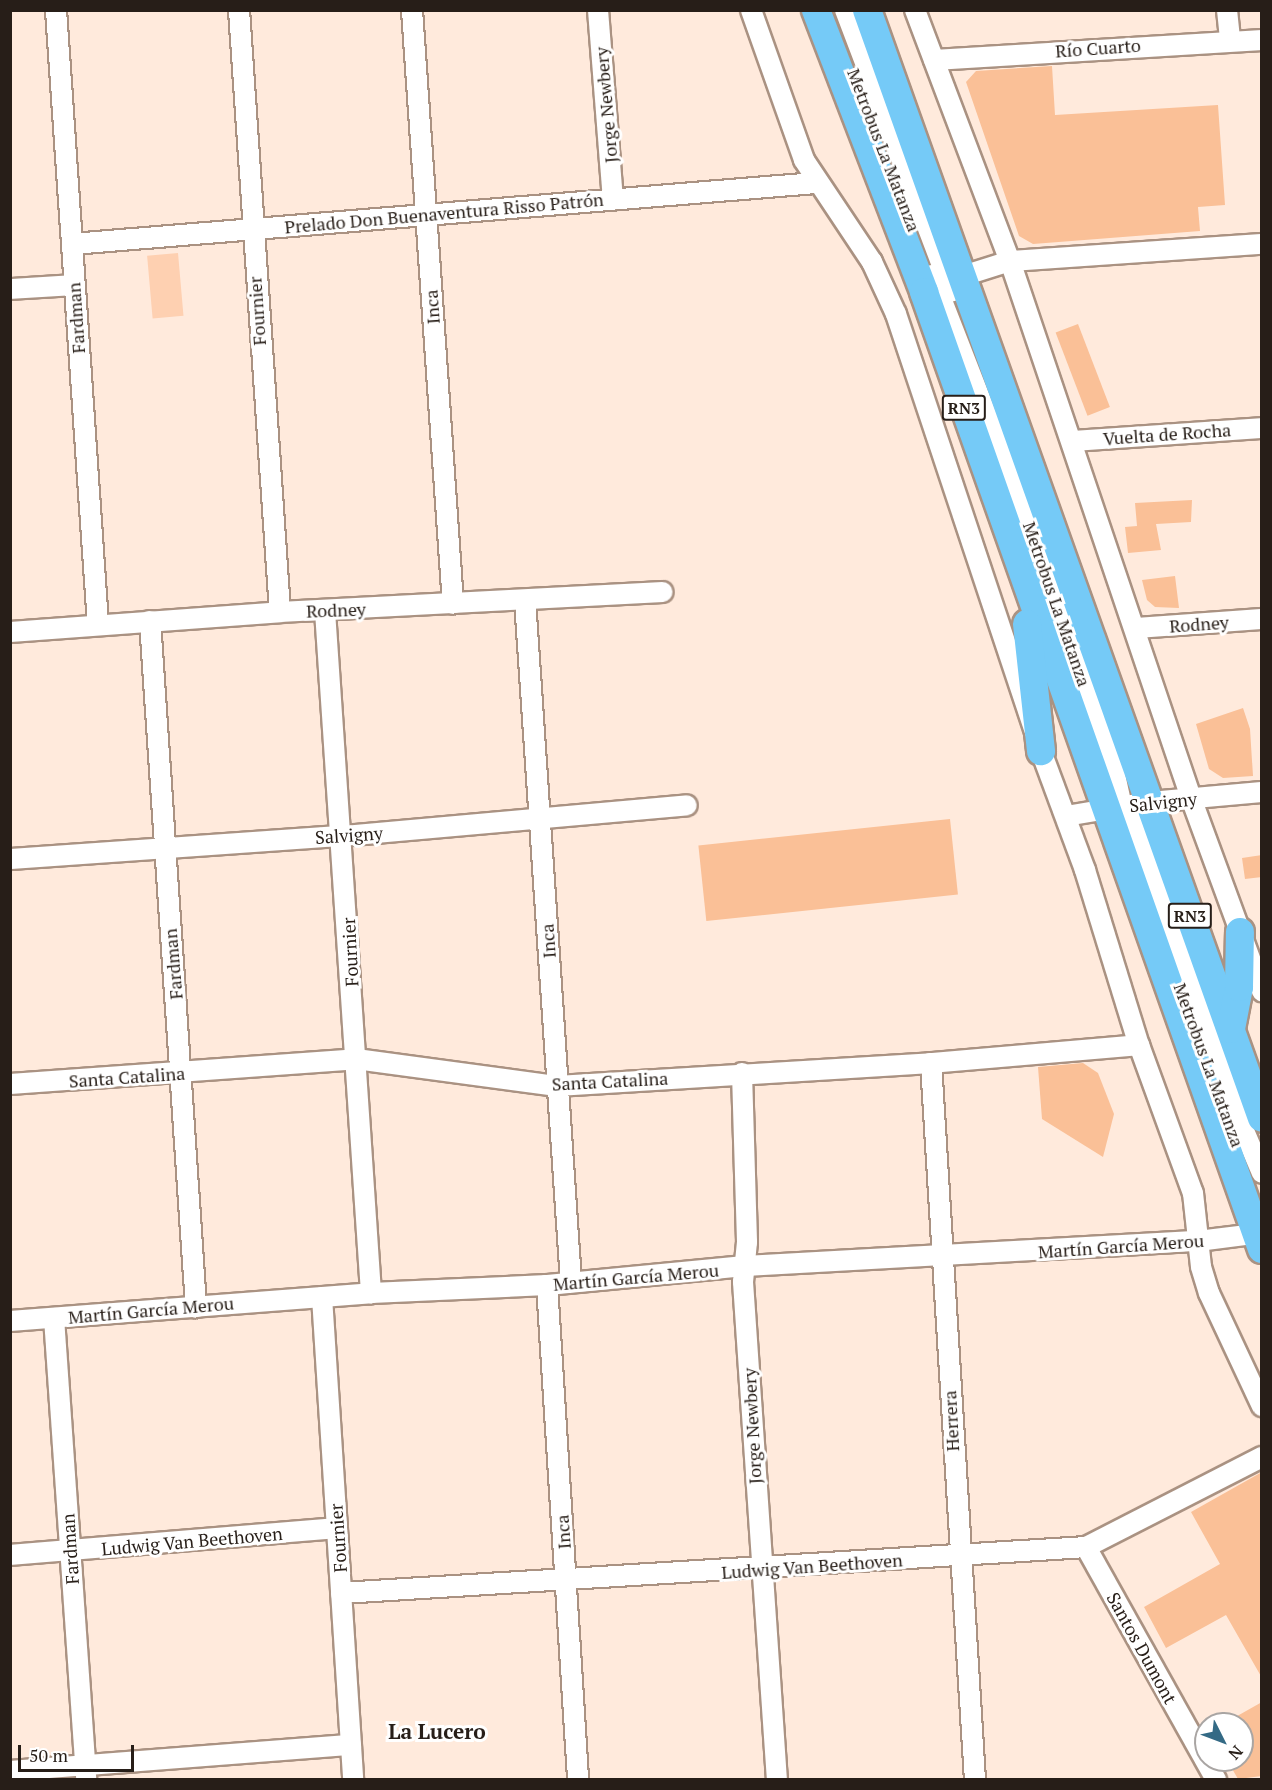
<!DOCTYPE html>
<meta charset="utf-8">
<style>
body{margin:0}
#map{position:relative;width:1272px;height:1790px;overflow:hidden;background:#ffeadc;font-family:"PT Serif",serif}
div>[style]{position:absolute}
.green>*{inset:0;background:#fed0b1;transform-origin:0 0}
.building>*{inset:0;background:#fac097;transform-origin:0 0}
.roads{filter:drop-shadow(2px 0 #aa9282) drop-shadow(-2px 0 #aa9282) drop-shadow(0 2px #aa9282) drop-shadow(0 -2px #aa9282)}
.minor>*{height:20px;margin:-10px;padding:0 10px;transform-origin:10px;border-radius:10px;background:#fff}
.highway>*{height:28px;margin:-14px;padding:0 14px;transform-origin:14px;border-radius:14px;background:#75caf7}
span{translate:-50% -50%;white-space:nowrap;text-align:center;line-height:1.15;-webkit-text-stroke:6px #fff;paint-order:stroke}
.shield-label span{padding:2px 4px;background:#fff;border:2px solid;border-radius:4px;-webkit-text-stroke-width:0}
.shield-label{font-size:16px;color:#271e18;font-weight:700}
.street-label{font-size:18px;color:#271e18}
.quarter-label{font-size:21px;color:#271e18;font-weight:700}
.frame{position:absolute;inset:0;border:12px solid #271e18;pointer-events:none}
.north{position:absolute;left:1194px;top:1712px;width:60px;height:60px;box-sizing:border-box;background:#fff;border:2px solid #a9a5a3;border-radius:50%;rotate:132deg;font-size:16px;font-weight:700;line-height:24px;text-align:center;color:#271e18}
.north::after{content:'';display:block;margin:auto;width:21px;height:27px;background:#346a85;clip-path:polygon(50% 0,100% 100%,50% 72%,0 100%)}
.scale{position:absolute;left:18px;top:1745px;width:116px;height:27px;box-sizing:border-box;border:3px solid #271e18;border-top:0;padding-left:8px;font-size:18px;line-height:21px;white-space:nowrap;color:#271e18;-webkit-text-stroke:4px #fff;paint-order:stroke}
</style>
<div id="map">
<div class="green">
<i style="left:178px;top:253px;width:63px;height:31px;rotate:85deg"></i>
</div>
<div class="building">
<i style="clip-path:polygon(1052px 66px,1055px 115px,1218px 105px,1225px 205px,1198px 207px,1200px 231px,1033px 244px,1019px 236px,966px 82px,976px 71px)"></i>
<i style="left:1078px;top:324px;width:89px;height:24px;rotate:69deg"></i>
<i style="clip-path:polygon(1192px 500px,1191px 522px,1156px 524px,1161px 550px,1128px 553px,1125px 527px,1137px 526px,1135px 503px)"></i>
<i style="clip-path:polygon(1175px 576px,1179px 608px,1155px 607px,1147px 600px,1142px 580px)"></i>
<i style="clip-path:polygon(1243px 708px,1250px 729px,1253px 776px,1223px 778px,1209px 769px,1196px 724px)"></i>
<i style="left:950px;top:819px;width:76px;height:253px;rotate:84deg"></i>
<i style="clip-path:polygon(1262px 855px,1262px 877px,1245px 879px,1242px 858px)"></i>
<i style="clip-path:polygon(1083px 1063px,1098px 1073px,1114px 1114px,1103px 1157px,1042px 1119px,1038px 1067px)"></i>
<i style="clip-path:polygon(1262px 1472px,1262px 1678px,1226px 1615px,1166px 1648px,1144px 1607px,1220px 1564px,1191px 1512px)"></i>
<i style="clip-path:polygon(1262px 1702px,1262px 1776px,1238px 1779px,1227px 1760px,1242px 1760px,1242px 1724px,1223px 1724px)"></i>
</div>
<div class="roads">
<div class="minor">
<i style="left:56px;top:10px;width:616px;rotate:86.09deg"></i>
<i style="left:239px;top:10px;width:603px;rotate:86.1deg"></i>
<i style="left:412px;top:10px;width:595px;rotate:86.05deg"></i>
<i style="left:598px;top:10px;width:190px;rotate:85.5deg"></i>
<i style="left:751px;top:10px;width:159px;rotate:70.5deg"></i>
<i style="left:804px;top:160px;width:123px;rotate:56.3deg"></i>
<i style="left:872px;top:262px;width:57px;rotate:65.2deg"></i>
<i style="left:896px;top:314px;width:460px;rotate:71.6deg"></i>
<i style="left:1041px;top:751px;width:127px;rotate:69.7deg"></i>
<i style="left:1085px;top:870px;width:183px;rotate:72.9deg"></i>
<i style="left:1139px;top:1045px;width:158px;rotate:70deg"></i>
<i style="left:1193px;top:1193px;width:74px;rotate:83.8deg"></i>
<i style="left:1201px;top:1267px;width:27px;rotate:73deg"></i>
<i style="left:1209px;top:1293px;width:125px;rotate:64.9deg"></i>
<i style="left:845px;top:10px;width:301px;rotate:69.2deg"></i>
<i style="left:915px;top:10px;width:268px;rotate:69.3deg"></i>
<i style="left:1010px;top:261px;width:567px;rotate:71.37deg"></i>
<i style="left:1191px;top:798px;width:206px;rotate:69.8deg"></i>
<i style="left:1227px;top:10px;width:29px;rotate:84deg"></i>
<i style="left:934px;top:60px;width:329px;rotate:-3.5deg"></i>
<i style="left:72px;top:244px;width:746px;rotate:-4.69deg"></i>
<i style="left:932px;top:275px;width:275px;rotate:68.7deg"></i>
<i style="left:1032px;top:531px;width:253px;rotate:71.1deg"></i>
<i style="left:1114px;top:770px;width:71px;rotate:77.7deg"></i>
<i style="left:950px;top:280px;width:63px;rotate:-17.6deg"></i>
<i style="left:1010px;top:261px;width:253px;rotate:-3.9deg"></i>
<i style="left:10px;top:289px;width:63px;rotate:-3.6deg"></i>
<i style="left:1072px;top:441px;width:190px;rotate:-3.9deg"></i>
<i style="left:525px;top:600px;width:684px;rotate:86.14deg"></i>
<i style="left:325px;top:611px;width:684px;rotate:86.14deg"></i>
<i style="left:150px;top:621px;width:688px;rotate:86.16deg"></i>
<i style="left:1136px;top:628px;width:126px;rotate:-4.1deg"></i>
<i style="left:10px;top:632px;width:271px;rotate:-4.2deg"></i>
<i style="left:280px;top:612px;width:383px;rotate:-3deg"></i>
<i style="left:1066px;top:816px;width:85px;rotate:-9.5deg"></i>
<i style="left:1150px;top:802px;width:112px;rotate:-5.1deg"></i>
<i style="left:1135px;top:820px;width:309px;rotate:70.9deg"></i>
<i style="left:1236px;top:1112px;width:66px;rotate:66.9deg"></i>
<i style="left:10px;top:859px;width:334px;rotate:-4deg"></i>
<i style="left:343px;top:836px;width:345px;rotate:-5.1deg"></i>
<i style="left:931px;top:1063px;width:718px;rotate:86.49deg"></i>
<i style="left:742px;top:1073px;width:169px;rotate:88.3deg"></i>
<i style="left:747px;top:1242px;width:40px;rotate:95.7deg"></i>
<i style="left:743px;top:1282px;width:499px;rotate:86.1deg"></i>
<i style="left:10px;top:1084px;width:347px;rotate:-4.1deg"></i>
<i style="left:356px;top:1059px;width:203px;rotate:7.7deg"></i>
<i style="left:557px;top:1086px;width:375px;rotate:-3.5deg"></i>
<i style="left:931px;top:1063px;width:209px;rotate:-4.9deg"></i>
<i style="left:547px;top:1285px;width:496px;rotate:86.4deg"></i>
<i style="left:322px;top:1297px;width:484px;rotate:86.3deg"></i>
<i style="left:54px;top:1318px;width:463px;rotate:86deg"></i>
<i style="left:10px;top:1321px;width:362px;rotate:-4.4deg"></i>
<i style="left:371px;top:1293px;width:176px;rotate:-2.6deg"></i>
<i style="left:547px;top:1285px;width:199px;rotate:-5.5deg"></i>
<i style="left:745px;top:1266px;width:454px;rotate:-3.2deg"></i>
<i style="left:1198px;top:1241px;width:64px;rotate:-7.1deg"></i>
<i style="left:1086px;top:1547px;width:267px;rotate:60.8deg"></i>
<i style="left:10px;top:1555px;width:328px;rotate:-4.7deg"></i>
<i style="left:341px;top:1593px;width:746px;rotate:-3.53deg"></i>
<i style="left:1086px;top:1547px;width:198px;rotate:-27.1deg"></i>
<i style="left:10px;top:1771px;width:342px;rotate:-4.4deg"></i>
</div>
<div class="highway">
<i style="left:816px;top:10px;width:302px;rotate:69deg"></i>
<i style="left:924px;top:292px;width:1015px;rotate:70.55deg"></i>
<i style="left:867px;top:10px;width:1176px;rotate:70.38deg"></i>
<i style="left:1027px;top:624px;width:128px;rotate:83.7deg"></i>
<i style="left:1231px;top:1029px;width:43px;rotate:-79.2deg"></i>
<i style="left:1239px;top:987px;width:55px;rotate:-89deg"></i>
</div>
</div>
<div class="shield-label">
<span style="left:964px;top:408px">RN3</span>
<span style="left:1190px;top:916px">RN3</span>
</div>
<div class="street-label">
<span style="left:1098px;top:48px;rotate:-4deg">Río Cuarto</span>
<span style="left:606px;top:105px;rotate:-95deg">Jorge Newbery</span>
<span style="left:884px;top:150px;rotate:69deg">Metrobus La Matanza</span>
<span style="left:444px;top:213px;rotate:-5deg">Prelado Don Buenaventura Risso Patrón</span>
<span style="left:432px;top:307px;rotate:-94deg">Inca</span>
<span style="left:257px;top:311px;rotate:-94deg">Fournier</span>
<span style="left:76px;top:318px;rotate:-94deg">Fardman</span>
<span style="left:1167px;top:434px;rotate:-4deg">Vuelta de Rocha</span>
<span style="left:1057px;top:604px;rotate:71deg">Metrobus La Matanza</span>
<span style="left:336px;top:610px;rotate:-2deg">Rodney</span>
<span style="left:1199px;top:624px;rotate:-4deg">Rodney</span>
<span style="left:1163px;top:802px;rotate:-6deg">Salvigny</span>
<span style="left:349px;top:835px;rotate:-4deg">Salvigny</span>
<span style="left:548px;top:941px;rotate:-94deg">Inca</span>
<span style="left:350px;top:952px;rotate:-93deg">Fournier</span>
<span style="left:173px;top:964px;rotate:-95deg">Fardman</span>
<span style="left:1209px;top:1065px;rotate:70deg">Metrobus La Matanza</span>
<span style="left:127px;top:1077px;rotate:-4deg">Santa Catalina</span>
<span style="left:610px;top:1081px;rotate:-3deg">Santa Catalina</span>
<span style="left:1121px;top:1246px;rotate:-4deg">Martín García Merou</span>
<span style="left:636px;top:1277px;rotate:-5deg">Martín García Merou</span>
<span style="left:151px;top:1310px;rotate:-5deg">Martín García Merou</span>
<span style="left:951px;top:1421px;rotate:-93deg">Herrera</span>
<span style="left:752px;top:1426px;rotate:-93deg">Jorge Newbery</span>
<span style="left:563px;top:1532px;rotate:-94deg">Inca</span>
<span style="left:338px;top:1538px;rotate:-94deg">Fournier</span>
<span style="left:192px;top:1541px;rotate:-5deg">Ludwig Van Beethoven</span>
<span style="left:70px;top:1549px;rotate:-94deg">Fardman</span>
<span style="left:812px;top:1566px;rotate:-4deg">Ludwig Van Beethoven</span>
<span style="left:1142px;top:1648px;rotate:61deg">Santos Dumont</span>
</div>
<div class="quarter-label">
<span style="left:437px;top:1731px">La Lucero</span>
</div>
<div class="frame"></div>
<div class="north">N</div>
<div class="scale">50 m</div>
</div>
